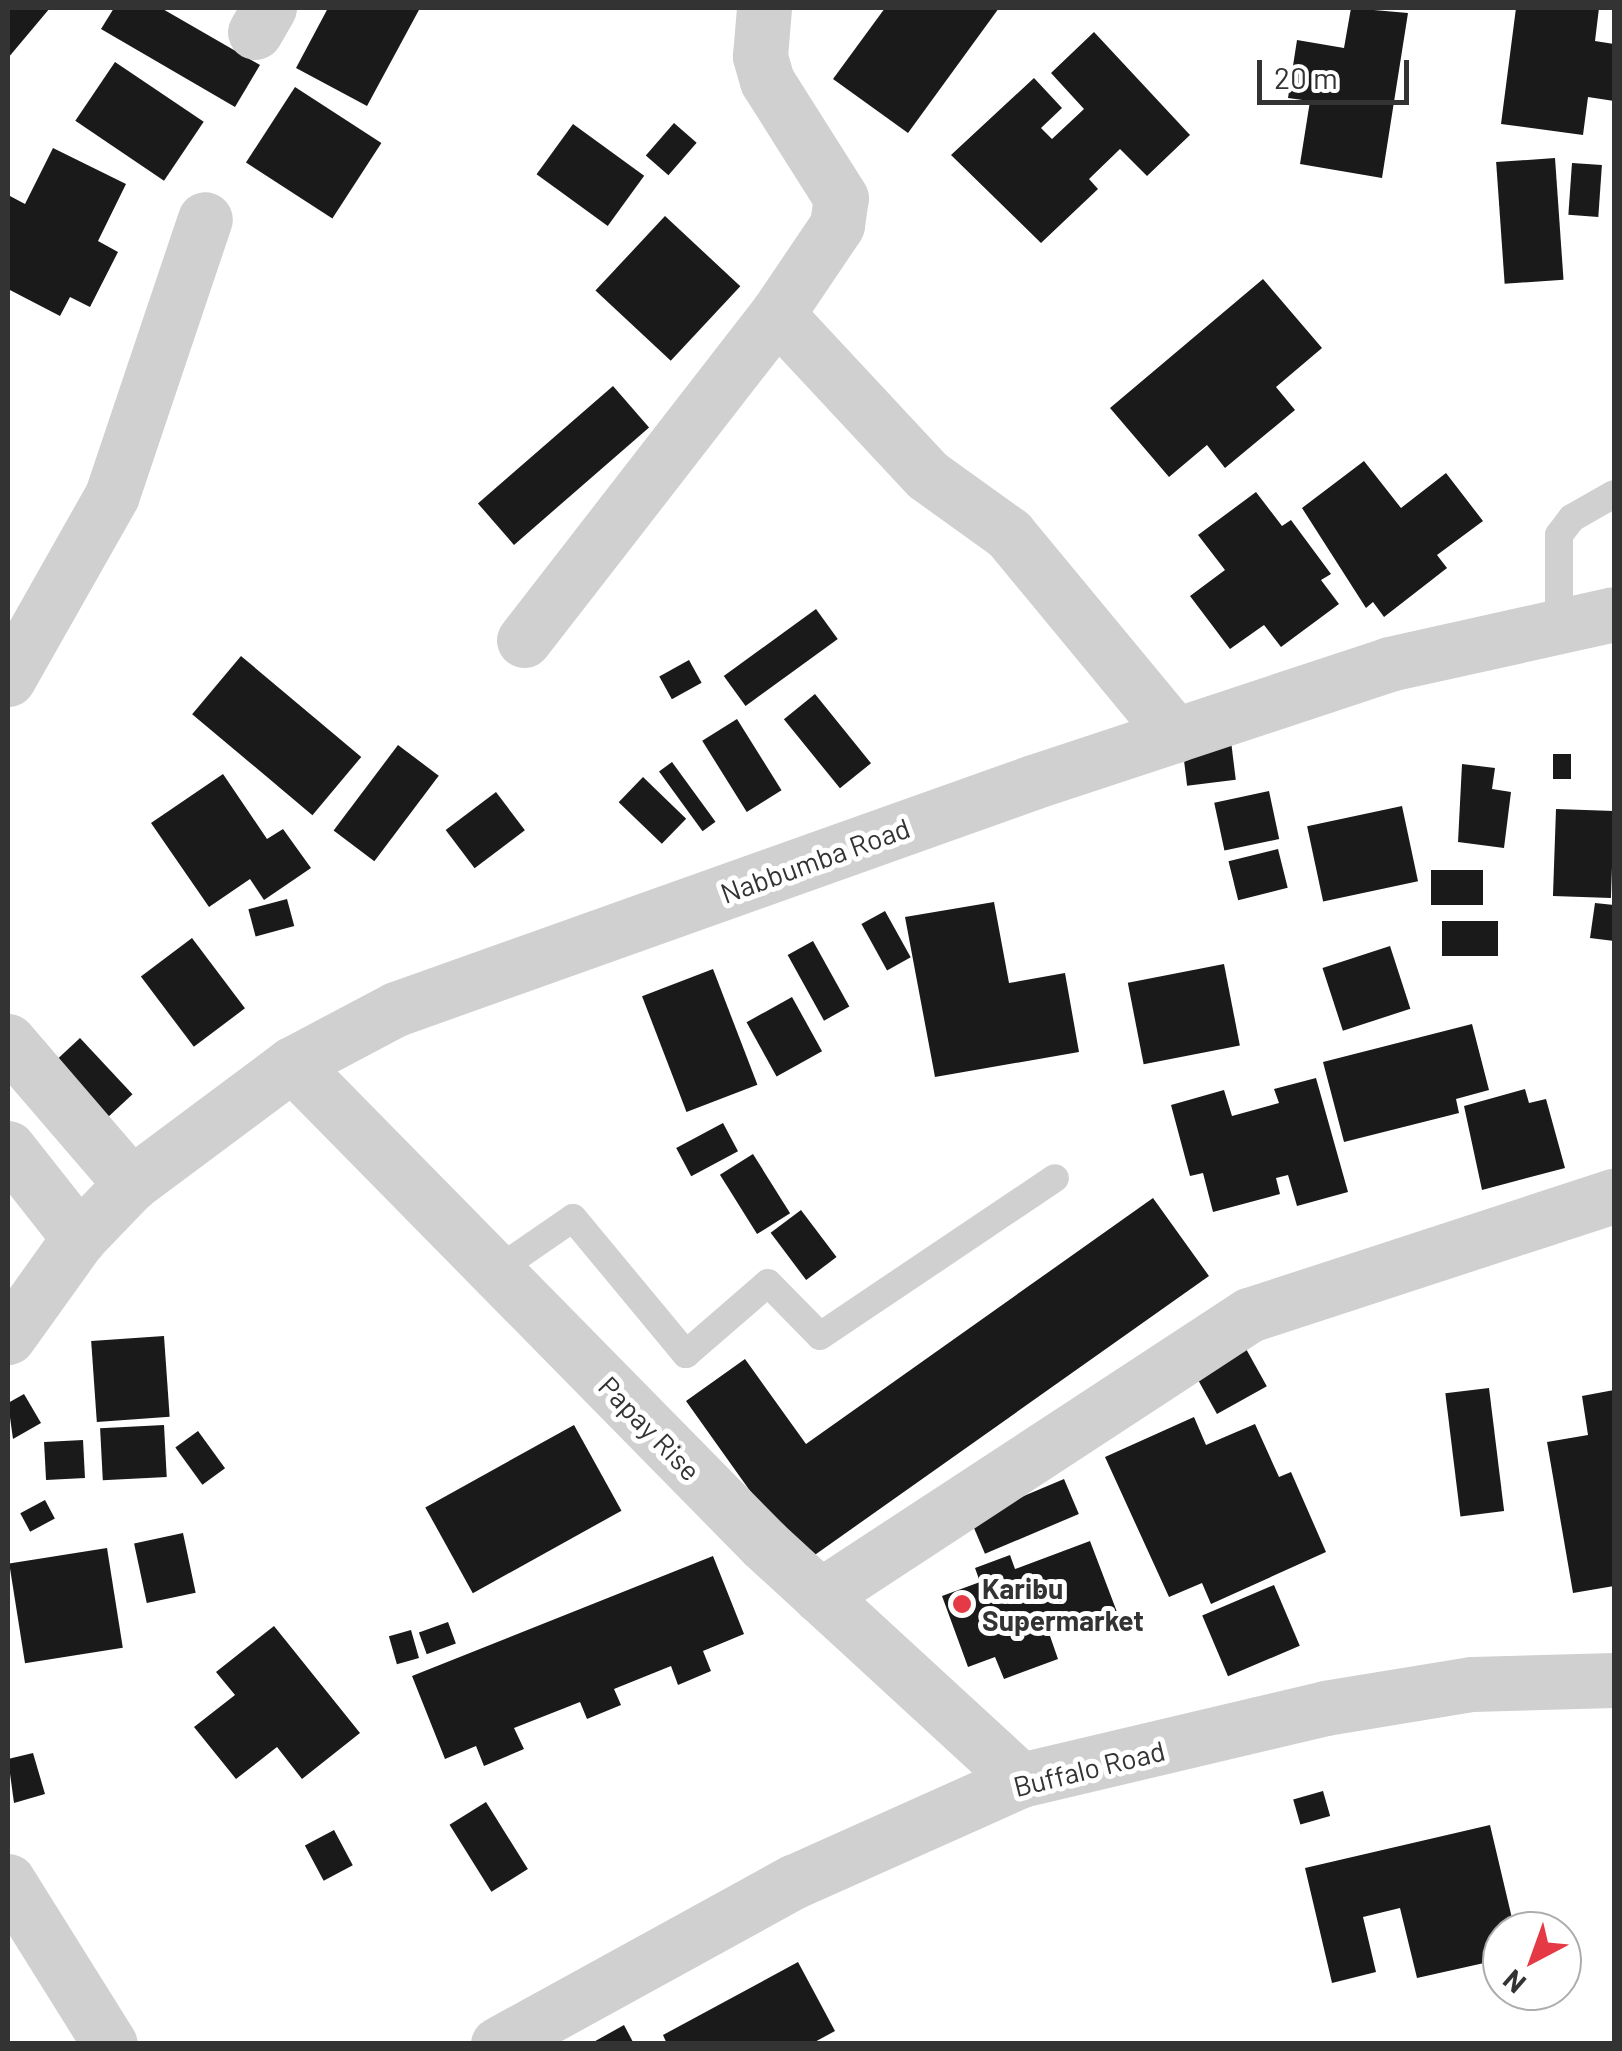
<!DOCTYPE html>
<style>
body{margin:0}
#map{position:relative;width:1622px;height:2051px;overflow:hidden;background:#fff;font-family:Barlow,sans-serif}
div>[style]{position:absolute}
.building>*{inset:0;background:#1a1a1a;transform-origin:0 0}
.service>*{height:28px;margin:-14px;padding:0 14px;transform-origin:14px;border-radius:14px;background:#d0d0d0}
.minor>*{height:55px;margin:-27.5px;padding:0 27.5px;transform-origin:27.5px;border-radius:27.5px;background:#d0d0d0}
.dots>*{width:28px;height:28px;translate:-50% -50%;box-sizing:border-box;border:5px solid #fff;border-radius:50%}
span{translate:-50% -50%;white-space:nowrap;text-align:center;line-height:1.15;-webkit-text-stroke:10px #fff;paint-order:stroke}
.street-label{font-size:28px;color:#333}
.poi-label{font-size:28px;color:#333;font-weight:700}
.left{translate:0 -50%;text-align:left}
.frame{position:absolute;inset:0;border:10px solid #333;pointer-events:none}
.north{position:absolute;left:1482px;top:1911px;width:100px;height:100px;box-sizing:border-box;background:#fff;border:2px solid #adadad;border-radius:50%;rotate:221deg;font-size:28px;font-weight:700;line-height:40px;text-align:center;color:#333}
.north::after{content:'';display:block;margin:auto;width:35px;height:45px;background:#e63946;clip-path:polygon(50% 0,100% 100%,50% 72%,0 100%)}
.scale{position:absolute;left:1257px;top:60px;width:152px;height:45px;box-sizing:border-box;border:5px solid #333;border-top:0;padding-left:12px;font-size:30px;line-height:35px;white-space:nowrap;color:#333;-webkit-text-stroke:8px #fff;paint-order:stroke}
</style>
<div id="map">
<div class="building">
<i style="clip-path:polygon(8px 8px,50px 8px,8px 58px)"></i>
<i style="clip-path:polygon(114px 8px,161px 8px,260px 65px,235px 107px,101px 29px)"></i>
<i style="clip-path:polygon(328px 8px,420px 8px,367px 106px,296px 68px)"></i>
<i style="clip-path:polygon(885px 8px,999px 8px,908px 133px,833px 79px)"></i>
<i style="clip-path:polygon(1351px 8px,1408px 13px,1382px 178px,1300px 164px,1310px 101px,1288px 98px,1297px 40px,1344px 48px)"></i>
<i style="clip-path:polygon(1516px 8px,1599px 8px,1595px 41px,1614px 44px,1614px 101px,1588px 97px,1583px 135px,1501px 124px)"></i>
<i style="clip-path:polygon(1094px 32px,1190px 135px,1147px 176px,1120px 149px,1089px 179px,1098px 189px,1041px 243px,951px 155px,1034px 78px,1062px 108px,1041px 128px,1052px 139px,1084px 109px,1051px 73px)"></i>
<i style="left:115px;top:62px;width:107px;height:71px;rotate:34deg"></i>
<i style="left:295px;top:87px;width:103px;height:90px;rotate:33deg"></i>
<i style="left:674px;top:123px;width:30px;height:43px;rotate:41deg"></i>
<i style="left:573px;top:124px;width:88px;height:62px;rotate:36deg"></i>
<i style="clip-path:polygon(53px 148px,126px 184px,98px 241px,118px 252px,90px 307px,70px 297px,60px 316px,8px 289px,8px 195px,25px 204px)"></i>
<i style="left:1555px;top:158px;width:122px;height:59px;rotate:86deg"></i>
<i style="left:1572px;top:163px;width:30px;height:52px;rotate:4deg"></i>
<i style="left:665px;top:216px;width:103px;height:102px;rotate:43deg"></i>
<i style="clip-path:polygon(1263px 279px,1322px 348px,1276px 387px,1295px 410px,1225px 468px,1207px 445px,1169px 477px,1110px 408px)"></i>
<i style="left:613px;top:386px;width:55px;height:179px;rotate:49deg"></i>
<i style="clip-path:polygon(1364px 461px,1401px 508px,1446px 473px,1483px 521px,1437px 555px,1447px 568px,1384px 617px,1373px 602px,1366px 608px,1302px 508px)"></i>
<i style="clip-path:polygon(1256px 492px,1282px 526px,1291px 520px,1331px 574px,1321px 580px,1339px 604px,1281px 647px,1264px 625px,1230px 649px,1190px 596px,1225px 570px,1198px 535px)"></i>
<i style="left:816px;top:609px;width:37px;height:114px;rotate:54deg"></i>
<i style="left:241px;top:656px;width:157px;height:76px;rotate:40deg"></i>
<i style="left:689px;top:660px;width:26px;height:34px;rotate:61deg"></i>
<i style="left:815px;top:694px;width:89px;height:40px;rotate:51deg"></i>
<i style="left:737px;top:719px;width:84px;height:41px;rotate:58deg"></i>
<i style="left:1231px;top:741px;width:39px;height:49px;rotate:83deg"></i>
<i style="left:398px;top:745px;width:51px;height:107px;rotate:37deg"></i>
<i style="left:1553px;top:754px;width:18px;height:25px"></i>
<i style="left:672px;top:762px;width:74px;height:16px;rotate:54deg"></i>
<i style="clip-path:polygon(1462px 764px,1495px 768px,1492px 789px,1511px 792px,1504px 848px,1458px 842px)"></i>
<i style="clip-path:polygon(223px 774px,267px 839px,283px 829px,311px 868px,264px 900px,250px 879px,209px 907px,151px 823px)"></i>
<i style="left:643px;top:777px;width:60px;height:35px;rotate:44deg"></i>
<i style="left:1269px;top:791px;width:49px;height:56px;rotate:78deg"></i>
<i style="left:496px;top:792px;width:48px;height:63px;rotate:53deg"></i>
<i style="left:1402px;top:806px;width:77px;height:97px;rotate:78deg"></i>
<i style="left:1556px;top:809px;width:58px;height:87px;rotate:2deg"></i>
<i style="left:1278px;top:849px;width:40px;height:51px;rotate:76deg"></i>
<i style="left:1431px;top:870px;width:52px;height:35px"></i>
<i style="left:287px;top:899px;width:28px;height:40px;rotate:75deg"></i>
<i style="clip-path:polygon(994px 902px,1009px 983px,1065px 973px,1079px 1052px,935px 1077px,905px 917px)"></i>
<i style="clip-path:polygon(1595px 903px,1614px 905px,1614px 941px,1590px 938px)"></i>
<i style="left:885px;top:911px;width:53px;height:27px;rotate:61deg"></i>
<i style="left:1442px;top:921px;width:56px;height:35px"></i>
<i style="left:192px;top:938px;width:88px;height:64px;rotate:53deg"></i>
<i style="left:813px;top:941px;width:75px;height:29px;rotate:61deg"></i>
<i style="left:1390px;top:946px;width:66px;height:71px;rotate:72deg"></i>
<i style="left:1224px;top:964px;width:83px;height:98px;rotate:79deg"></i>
<i style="left:713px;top:969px;width:124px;height:76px;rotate:69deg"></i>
<i style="left:792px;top:997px;width:62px;height:52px;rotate:61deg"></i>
<i style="clip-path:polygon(1472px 1024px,1489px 1090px,1456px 1099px,1459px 1113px,1344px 1142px,1323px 1062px)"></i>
<i style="left:80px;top:1038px;width:77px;height:47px;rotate:47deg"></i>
<i style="clip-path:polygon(1316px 1078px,1348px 1192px,1297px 1206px,1288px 1175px,1276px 1178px,1280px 1194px,1213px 1212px,1203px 1173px,1190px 1176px,1171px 1105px,1224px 1090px,1232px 1116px,1279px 1103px,1274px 1089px)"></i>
<i style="clip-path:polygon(1525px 1089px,1529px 1103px,1546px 1099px,1565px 1168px,1482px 1190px,1464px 1106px)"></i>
<i style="left:723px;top:1123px;width:32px;height:53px;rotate:62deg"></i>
<i style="left:753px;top:1154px;width:70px;height:39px;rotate:58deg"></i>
<i style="clip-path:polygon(1153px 1198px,1209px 1276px,802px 1564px,686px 1401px,745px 1359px,806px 1444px)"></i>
<i style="left:801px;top:1210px;width:59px;height:38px;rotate:53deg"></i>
<i style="left:164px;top:1336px;width:81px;height:73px;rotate:86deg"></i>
<i style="left:1245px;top:1347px;width:45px;height:57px;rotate:61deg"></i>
<i style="left:1489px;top:1388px;width:124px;height:44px;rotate:83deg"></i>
<i style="clip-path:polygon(1614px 1390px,1614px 1586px,1573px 1593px,1547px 1442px,1588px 1435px,1582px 1396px)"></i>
<i style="clip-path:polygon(24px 1394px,41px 1423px,13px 1439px,8px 1403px)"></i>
<i style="clip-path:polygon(1194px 1417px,1206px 1445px,1255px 1424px,1279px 1477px,1291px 1472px,1326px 1552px,1211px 1604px,1202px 1583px,1169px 1597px,1105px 1457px)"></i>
<i style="left:164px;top:1425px;width:52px;height:64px;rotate:87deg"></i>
<i style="left:574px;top:1425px;width:98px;height:170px;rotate:61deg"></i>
<i style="left:198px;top:1431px;width:46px;height:28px;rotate:54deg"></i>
<i style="left:83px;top:1440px;width:38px;height:39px;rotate:87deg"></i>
<i style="left:1064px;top:1479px;width:38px;height:102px;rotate:67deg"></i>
<i style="left:45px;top:1500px;width:21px;height:28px;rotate:62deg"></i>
<i style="left:183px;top:1533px;width:61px;height:50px;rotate:78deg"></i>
<i style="clip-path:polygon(1090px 1541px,1117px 1612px,1050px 1636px,1058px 1659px,1004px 1679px,995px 1657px,968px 1667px,942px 1596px,980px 1582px,975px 1568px,1010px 1555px,1015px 1569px)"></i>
<i style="left:107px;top:1548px;width:101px;height:99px;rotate:81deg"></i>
<i style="clip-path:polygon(713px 1556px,744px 1634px,703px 1651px,711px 1671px,678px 1685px,671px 1666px,614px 1689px,621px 1705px,587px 1719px,580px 1702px,514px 1728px,524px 1749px,484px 1766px,476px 1746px,445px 1759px,412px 1676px)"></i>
<i style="left:1274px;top:1585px;width:66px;height:78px;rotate:67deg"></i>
<i style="left:448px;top:1622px;width:23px;height:31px;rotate:70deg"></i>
<i style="clip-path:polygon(274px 1626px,360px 1733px,302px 1779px,277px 1747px,236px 1779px,194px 1727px,235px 1695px,216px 1672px)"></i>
<i style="left:411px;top:1630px;width:29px;height:23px;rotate:74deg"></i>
<i style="clip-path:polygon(33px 1753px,45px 1794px,14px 1803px,8px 1759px)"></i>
<i style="left:1323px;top:1791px;width:26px;height:31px;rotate:74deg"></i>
<i style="left:486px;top:1802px;width:79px;height:43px;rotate:58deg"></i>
<i style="clip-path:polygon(1490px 1825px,1515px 1931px,1502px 1931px,1502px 1959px,1417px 1978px,1400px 1908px,1363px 1917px,1376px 1972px,1332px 1983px,1305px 1868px)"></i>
<i style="left:334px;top:1830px;width:40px;height:33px;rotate:62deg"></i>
<i style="clip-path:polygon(798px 1962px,835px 2031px,811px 2044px,667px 2044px,663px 2035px)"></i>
<i style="clip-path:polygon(624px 2025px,634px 2044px,590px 2044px)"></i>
</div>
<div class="service">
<i style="left:1559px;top:626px;width:91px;rotate:-90deg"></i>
<i style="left:1559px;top:535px;width:21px;rotate:-53deg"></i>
<i style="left:1572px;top:518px;width:48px;rotate:-29.7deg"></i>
<i style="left:496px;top:1271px;width:93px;rotate:-34.5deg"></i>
<i style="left:573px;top:1218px;width:177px;rotate:50.3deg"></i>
<i style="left:686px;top:1354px;width:108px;rotate:-40.9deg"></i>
<i style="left:768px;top:1283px;width:74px;rotate:45.5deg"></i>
<i style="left:820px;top:1336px;width:283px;rotate:-33.9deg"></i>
</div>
<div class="minor">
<i style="left:255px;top:32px;width:28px;rotate:-60deg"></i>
<i style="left:777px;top:314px;width:220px;rotate:47deg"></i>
<i style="left:927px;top:475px;width:101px;rotate:35.7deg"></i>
<i style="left:1009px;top:534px;width:261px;rotate:50.4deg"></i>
<i style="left:524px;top:640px;width:413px;rotate:-52.2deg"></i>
<i style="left:777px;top:314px;width:107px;rotate:-56deg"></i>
<i style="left:837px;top:225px;width:27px;rotate:-82deg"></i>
<i style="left:841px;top:198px;width:138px;rotate:-122.3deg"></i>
<i style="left:767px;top:81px;width:26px;rotate:-106deg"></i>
<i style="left:760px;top:56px;width:48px;rotate:-85.2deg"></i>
<i style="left:8px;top:679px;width:211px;rotate:-60.5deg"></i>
<i style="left:112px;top:495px;width:291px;rotate:-71.4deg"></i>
<i style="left:8px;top:1041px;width:189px;rotate:49.3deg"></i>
<i style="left:292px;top:1064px;width:673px;rotate:45.48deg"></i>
<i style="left:764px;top:1544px;width:349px;rotate:42.6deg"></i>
<i style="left:8px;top:1148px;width:115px;rotate:51.7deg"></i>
<i style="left:8px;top:1337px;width:122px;rotate:-54.4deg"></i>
<i style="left:79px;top:1238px;width:75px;rotate:-46.1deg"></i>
<i style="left:131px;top:1184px;width:201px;rotate:-36.7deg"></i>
<i style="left:292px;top:1064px;width:118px;rotate:-27.9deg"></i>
<i style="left:396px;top:1009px;width:676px;rotate:-19.61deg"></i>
<i style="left:1033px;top:782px;width:375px;rotate:-18.3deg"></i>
<i style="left:1389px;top:664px;width:230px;rotate:-12.5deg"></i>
<i style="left:820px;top:1596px;width:513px;rotate:-33.23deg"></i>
<i style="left:1249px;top:1315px;width:384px;rotate:-18.1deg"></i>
<i style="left:8px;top:1881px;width:192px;rotate:58deg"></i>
<i style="left:498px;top:2044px;width:337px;rotate:-28.8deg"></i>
<i style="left:793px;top:1882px;width:250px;rotate:-24.1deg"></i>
<i style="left:1021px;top:1780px;width:312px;rotate:-13.3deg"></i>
<i style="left:1325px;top:1708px;width:149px;rotate:-9.3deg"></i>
<i style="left:1472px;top:1684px;width:142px;rotate:-1.6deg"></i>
</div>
<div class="dots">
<i style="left:962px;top:1604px;background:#e63946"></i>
</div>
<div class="street-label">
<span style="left:815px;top:860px;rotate:-20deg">Nabbumba Road</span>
<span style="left:650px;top:1428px;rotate:46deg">Papay Rise</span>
<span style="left:1089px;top:1768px;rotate:-14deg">Buffalo Road</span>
</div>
<div class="poi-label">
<span class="left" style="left:982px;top:1604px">Karibu<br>Supermarket</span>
</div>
<div class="frame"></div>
<div class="north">N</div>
<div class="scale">20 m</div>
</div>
